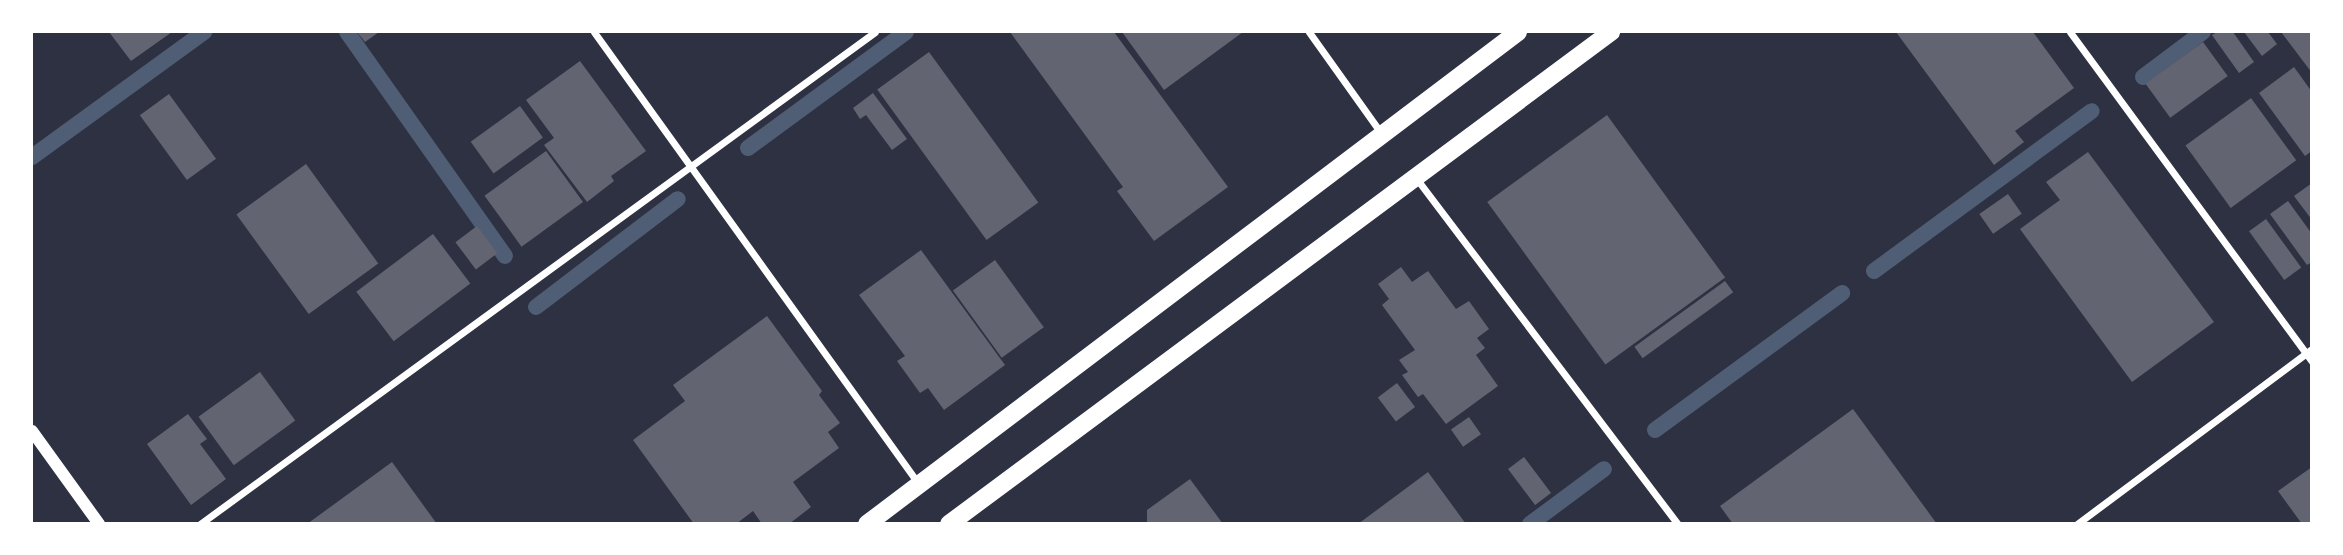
<!DOCTYPE html>
<style>
body{margin:0}
#map{position:relative;width:2343px;height:555px;overflow:hidden;background:#2d3142;font-family:"Noto Sans",sans-serif}
div>[style]{position:absolute}
.stream>*{height:16px;margin:-8px;padding:0 8px;transform-origin:8px;border-radius:8px;background:#4f5d75}
.building>*{inset:0;background:#626471;transform-origin:0 0}
.minor>*{height:7px;margin:-3.5px;padding:0 3.5px;transform-origin:3.5px;border-radius:3.5px;background:#fff}
.tertiary>*{height:12px;margin:-6px;padding:0 6px;transform-origin:6px;border-radius:6px;background:#fff}
.primary>*{height:18px;margin:-9px;padding:0 9px;transform-origin:9px;border-radius:9px;background:#fff}
span{translate:-50% -50%;white-space:nowrap;text-align:center;line-height:1.15;-webkit-text-stroke:7px #fff;paint-order:stroke}
.frame{position:absolute;inset:0;border:33px solid #fff;pointer-events:none}
</style>
<div id="map">
<div class="stream">
<i style="left:347px;top:32px;width:274px;rotate:54.8deg"></i>
<i style="left:2143px;top:77px;width:75px;rotate:-36.9deg"></i>
<i style="left:748px;top:148px;width:196px;rotate:-36.3deg"></i>
<i style="left:32px;top:157px;width:213px;rotate:-36deg"></i>
<i style="left:1874px;top:271px;width:270px;rotate:-36.3deg"></i>
<i style="left:536px;top:307px;width:178px;rotate:-37.3deg"></i>
<i style="left:1655px;top:430px;width:232px;rotate:-36.2deg"></i>
<i style="left:1530px;top:524px;width:92px;rotate:-36.6deg"></i>
</div>
<div class="building">
<i style="clip-path:polygon(109px 32px,172px 32px,131px 61px)"></i>
<i style="clip-path:polygon(357px 32px,379px 32px,365px 42px)"></i>
<i style="clip-path:polygon(1010px 32px,1114px 32px,1228px 187px,1154px 241px,1117px 191px,1123px 187px)"></i>
<i style="clip-path:polygon(1122px 32px,1243px 32px,1164px 90px)"></i>
<i style="clip-path:polygon(1896px 32px,2033px 32px,2074px 88px,2015px 131px,2024px 142px,1994px 165px)"></i>
<i style="clip-path:polygon(2217px 32px,2233px 32px,2254px 62px,2239px 73px,2212px 35px)"></i>
<i style="clip-path:polygon(2244px 32px,2268px 32px,2277px 44px,2262px 56px)"></i>
<i style="clip-path:polygon(2281px 32px,2309px 32px,2312px 34px,2312px 73px)"></i>
<i style="left:2203px;top:42px;width:42px;height:71px;rotate:54deg"></i>
<i style="left:929px;top:52px;width:186px;height:64px;rotate:54deg"></i>
<i style="clip-path:polygon(580px 61px,646px 151px,611px 176px,614px 181px,587px 202px,544px 145px,554px 138px,526px 100px)"></i>
<i style="clip-path:polygon(2294px 67px,2312px 92px,2312px 151px,2305px 156px,2259px 93px)"></i>
<i style="clip-path:polygon(873px 93px,907px 139px,892px 150px,866px 115px,860px 119px,853px 108px)"></i>
<i style="left:169px;top:94px;width:80px;height:36px;rotate:54deg"></i>
<i style="left:2251px;top:98px;width:77px;height:81px;rotate:54deg"></i>
<i style="left:520px;top:106px;width:39px;height:61px;rotate:54deg"></i>
<i style="left:1607px;top:115px;width:201px;height:148px;rotate:54deg"></i>
<i style="left:546px;top:151px;width:63px;height:76px;rotate:54deg"></i>
<i style="clip-path:polygon(2088px 152px,2214px 322px,2132px 382px,2020px 229px,2060px 200px,2046px 182px)"></i>
<i style="left:306px;top:164px;width:123px;height:86px;rotate:54deg"></i>
<i style="clip-path:polygon(2312px 183px,2312px 220px,2294px 196px)"></i>
<i style="left:2008px;top:194px;width:24px;height:35px;rotate:55deg"></i>
<i style="clip-path:polygon(2288px 201px,2312px 234px,2312px 262px,2307px 265px,2270px 214px)"></i>
<i style="left:2266px;top:219px;width:60px;height:21px;rotate:54deg"></i>
<i style="left:477px;top:226px;width:34px;height:27px;rotate:53deg"></i>
<i style="left:433px;top:234px;width:62px;height:96px;rotate:53deg"></i>
<i style="clip-path:polygon(921px 250px,1005px 365px,944px 410px,928px 388px,920px 393px,897px 361px,905px 356px,859px 295px)"></i>
<i style="left:995px;top:260px;width:83px;height:52px;rotate:54deg"></i>
<i style="clip-path:polygon(1401px 267px,1412px 282px,1428px 271px,1456px 309px,1469px 301px,1489px 329px,1477px 338px,1485px 348px,1476px 355px,1498px 386px,1446px 424px,1423px 394px,1418px 397px,1402px 375px,1408px 372px,1399px 360px,1415px 350px,1382px 305px,1389px 299px,1378px 284px)"></i>
<i style="left:1725px;top:281px;width:14px;height:112px;rotate:54deg"></i>
<i style="clip-path:polygon(767px 316px,822px 391px,819px 395px,840px 423px,828px 432px,839px 448px,793px 482px,811px 507px,789px 524px,762px 524px,753px 511px,736px 524px,694px 524px,633px 440px,685px 401px,673px 385px)"></i>
<i style="left:260px;top:372px;width:60px;height:76px;rotate:54deg"></i>
<i style="left:1397px;top:383px;width:30px;height:24px;rotate:53deg"></i>
<i style="clip-path:polygon(1853px 409px,1937px 524px,1733px 524px,1720px 506px)"></i>
<i style="clip-path:polygon(188px 414px,207px 439px,200px 444px,226px 479px,191px 505px,147px 444px)"></i>
<i style="left:1469px;top:417px;width:21px;height:22px;rotate:55deg"></i>
<i style="left:1524px;top:457px;width:45px;height:20px;rotate:53deg"></i>
<i style="clip-path:polygon(392px 462px,437px 524px,307px 524px)"></i>
<i style="clip-path:polygon(2312px 467px,2312px 524px,2302px 524px,2278px 491px)"></i>
<i style="clip-path:polygon(1428px 472px,1466px 524px,1358px 524px)"></i>
<i style="clip-path:polygon(1190px 479px,1223px 524px,1147px 524px,1147px 510px)"></i>
</div>
<div class="minor">
<i style="left:594px;top:32px;width:555px;rotate:54.31deg"></i>
<i style="left:1309px;top:32px;width:124px;rotate:54.5deg"></i>
<i style="left:2070px;top:32px;width:409px;rotate:53.7deg"></i>
<i style="left:1416px;top:178px;width:434px;rotate:52.9deg"></i>
<i style="left:200px;top:524px;width:835px;rotate:-36.09deg"></i>
<i style="left:2077px;top:524px;width:293px;rotate:-36.7deg"></i>
</div>
<div class="tertiary">
<i style="left:32px;top:431px;width:115px;rotate:54.2deg"></i>
</div>
<div class="primary">
<i style="left:867px;top:524px;width:816px;rotate:-37.08deg"></i>
<i style="left:949px;top:524px;width:825px;rotate:-36.62deg"></i>
</div>
<div class="frame"></div>
</div>
